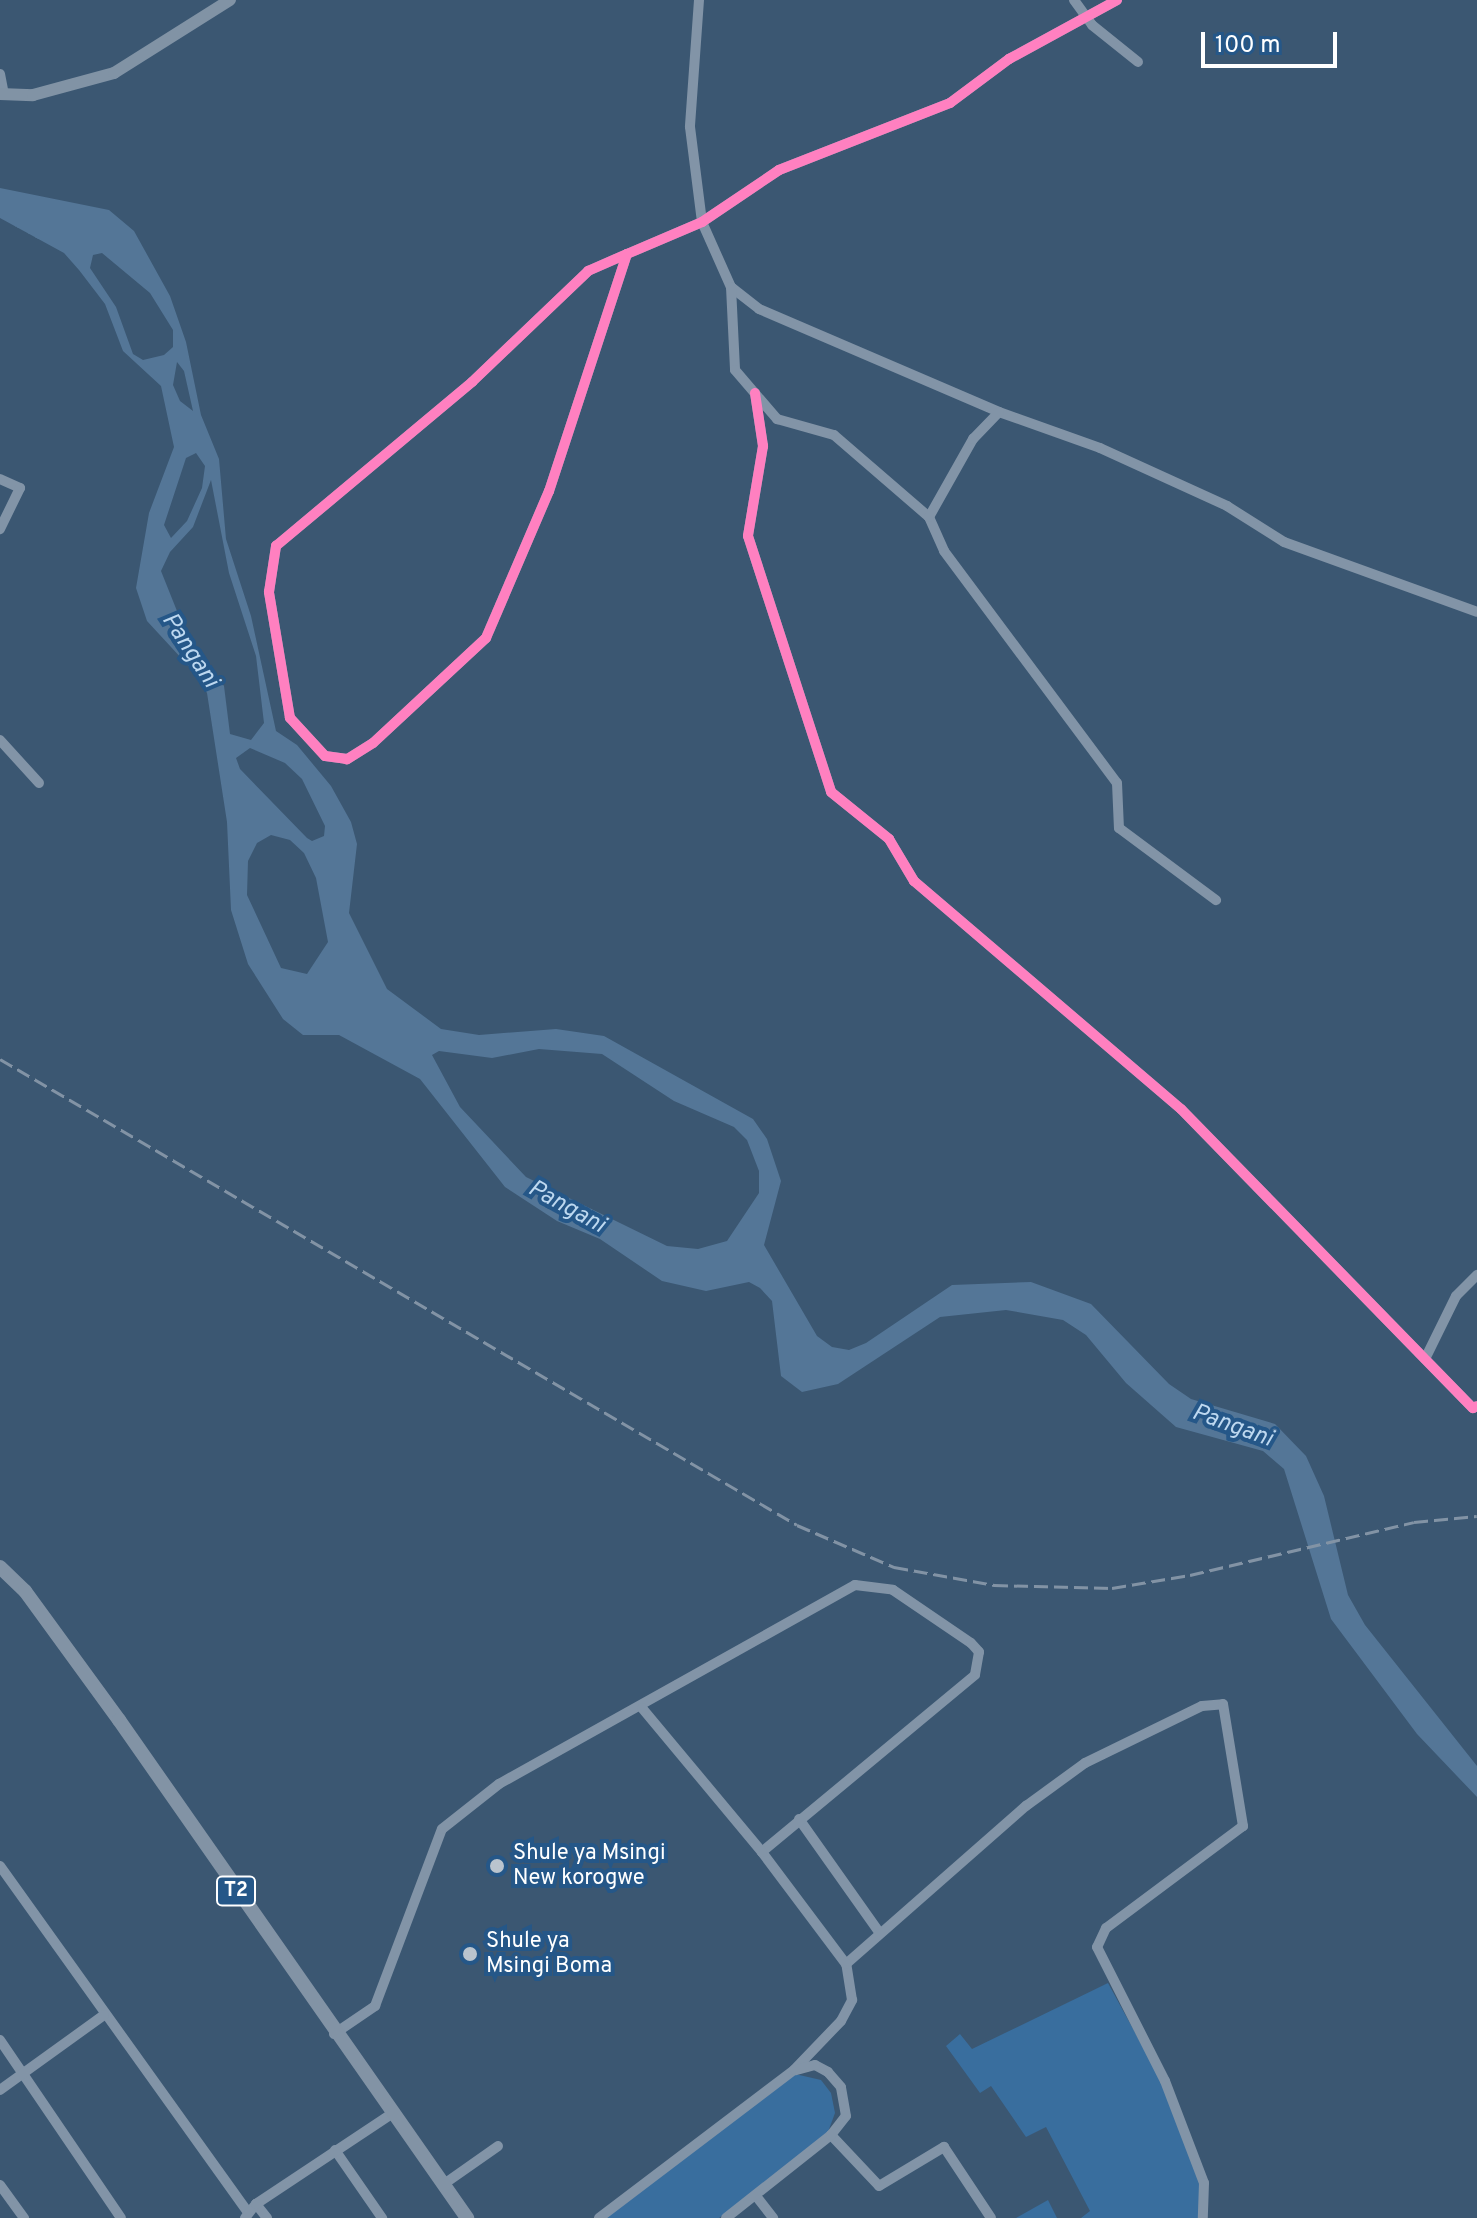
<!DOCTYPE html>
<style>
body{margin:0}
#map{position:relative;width:1477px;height:2218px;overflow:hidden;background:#3b5772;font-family:Overpass,sans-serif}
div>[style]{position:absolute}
.green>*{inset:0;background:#396e9e}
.water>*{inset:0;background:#547697}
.minor>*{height:10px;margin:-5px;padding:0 5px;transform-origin:5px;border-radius:5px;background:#8294a7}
.major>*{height:12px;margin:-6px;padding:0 6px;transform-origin:6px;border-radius:6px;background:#8193a5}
.highway>*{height:14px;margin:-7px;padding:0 7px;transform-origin:7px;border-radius:7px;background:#8293a5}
.rail>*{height:3px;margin-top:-1.5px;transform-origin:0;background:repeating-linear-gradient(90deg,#8293a5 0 14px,transparent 0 20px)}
.cycleway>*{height:10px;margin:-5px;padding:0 5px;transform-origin:5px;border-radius:5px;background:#ff80c0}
.dots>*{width:22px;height:22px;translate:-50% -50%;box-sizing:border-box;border:4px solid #255788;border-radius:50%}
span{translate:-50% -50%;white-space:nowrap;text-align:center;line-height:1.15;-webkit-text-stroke:8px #255788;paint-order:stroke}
.shield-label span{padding:2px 6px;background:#255788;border:2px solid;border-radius:6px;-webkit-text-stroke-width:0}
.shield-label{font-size:20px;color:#fff;font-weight:700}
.poi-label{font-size:22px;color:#fff}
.left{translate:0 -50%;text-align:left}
.water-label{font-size:24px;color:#bdd8f0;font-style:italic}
.scale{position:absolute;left:1201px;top:32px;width:136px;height:36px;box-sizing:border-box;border:4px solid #fff;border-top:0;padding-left:10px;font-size:24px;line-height:28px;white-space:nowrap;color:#fff;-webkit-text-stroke:6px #255788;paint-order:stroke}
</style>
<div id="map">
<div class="green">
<i style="clip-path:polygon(1108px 1983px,1162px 2082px,1200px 2184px,1199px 2218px,1081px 2218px,1090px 2211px,1046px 2127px,1026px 2137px,991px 2086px,980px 2093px,946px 2046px,960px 2034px,972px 2049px)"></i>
<i style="clip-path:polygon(795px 2074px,821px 2080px,831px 2093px,835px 2113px,828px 2132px,781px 2172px,719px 2218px,606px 2218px)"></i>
<i style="clip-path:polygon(1048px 2200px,1057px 2218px,1016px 2218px)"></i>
</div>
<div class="water">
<i style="clip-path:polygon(evenodd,0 188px,109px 210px,134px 231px,170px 296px,186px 342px,201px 415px,219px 459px,226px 539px,251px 616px,276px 731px,297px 745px,331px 786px,351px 822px,357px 844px,349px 913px,387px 989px,441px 1029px,479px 1035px,556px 1029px,604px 1036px,753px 1119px,767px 1139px,781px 1181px,764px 1245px,817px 1336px,832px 1347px,849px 1350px,866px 1343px,952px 1285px,1031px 1282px,1091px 1304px,1169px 1384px,1191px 1399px,1275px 1424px,1306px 1456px,1324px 1496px,1348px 1595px,1365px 1625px,1477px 1766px,1477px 1797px,1417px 1734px,1331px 1619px,1284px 1469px,1263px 1451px,1176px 1427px,1126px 1383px,1086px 1335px,1063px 1320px,1006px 1310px,940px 1317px,838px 1384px,802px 1392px,781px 1376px,772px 1301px,760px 1288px,749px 1282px,706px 1291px,662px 1281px,600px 1239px,557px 1221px,505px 1187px,420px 1079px,339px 1035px,303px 1035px,283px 1019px,248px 964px,231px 910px,227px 822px,207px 693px,195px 673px,147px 621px,136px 588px,149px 513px,174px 447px,161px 386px,123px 351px,105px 304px,79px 270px,64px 253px,0 218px,0 188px,102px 253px,150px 293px,173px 330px,173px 347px,164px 355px,143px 360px,133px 354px,116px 307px,90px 268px,93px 255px,102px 253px,0 188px,177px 362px,184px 371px,193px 411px,180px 401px,173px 385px,177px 362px,0 188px,196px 453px,205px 466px,202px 488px,187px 521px,171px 538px,164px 525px,186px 458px,196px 453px,0 188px,211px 480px,229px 573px,256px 656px,264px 723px,251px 740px,230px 734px,224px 686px,185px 631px,161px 571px,170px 552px,193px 527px,211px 480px,0 188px,250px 748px,285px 763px,302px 779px,325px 826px,324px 836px,312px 841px,307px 838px,240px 769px,236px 758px,250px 748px,0 188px,271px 835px,290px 840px,304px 853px,316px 878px,328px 942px,307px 974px,281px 968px,247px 895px,248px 861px,257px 843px,271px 835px,0 188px,539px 1049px,602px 1054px,674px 1101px,734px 1127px,747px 1140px,759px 1171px,759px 1193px,727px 1241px,698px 1249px,667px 1246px,526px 1177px,460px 1107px,432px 1055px,439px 1051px,492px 1058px,539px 1049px)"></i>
</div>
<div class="minor">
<i style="left:699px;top:0;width:127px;rotate:94.1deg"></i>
<i style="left:690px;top:127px;width:96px;rotate:82.8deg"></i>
<i style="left:702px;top:222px;width:71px;rotate:66deg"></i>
<i style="left:731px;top:287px;width:36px;rotate:38deg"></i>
<i style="left:759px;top:309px;width:261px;rotate:23.2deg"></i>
<i style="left:999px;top:412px;width:107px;rotate:19.6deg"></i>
<i style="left:1100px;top:448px;width:140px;rotate:24.5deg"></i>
<i style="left:1227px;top:506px;width:67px;rotate:32.3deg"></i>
<i style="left:1284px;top:542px;width:205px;rotate:19.9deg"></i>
<i style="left:1074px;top:0;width:31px;rotate:54deg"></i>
<i style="left:1092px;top:25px;width:59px;rotate:38.8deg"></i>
<i style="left:0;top:74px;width:20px;rotate:79deg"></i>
<i style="left:627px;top:254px;width:250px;rotate:108.2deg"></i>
<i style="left:549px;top:491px;width:160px;rotate:113.2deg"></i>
<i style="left:486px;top:638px;width:154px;rotate:137.1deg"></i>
<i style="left:373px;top:743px;width:31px;rotate:148deg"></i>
<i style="left:347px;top:759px;width:22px;rotate:-172deg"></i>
<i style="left:325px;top:756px;width:52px;rotate:-132.6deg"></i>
<i style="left:290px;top:718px;width:128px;rotate:-99.5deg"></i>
<i style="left:269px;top:592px;width:47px;rotate:-81.3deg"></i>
<i style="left:276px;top:546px;width:256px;rotate:-39.9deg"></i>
<i style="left:472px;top:382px;width:161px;rotate:-43.7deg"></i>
<i style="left:588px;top:271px;width:43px;rotate:-23.6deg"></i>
<i style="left:627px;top:254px;width:82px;rotate:-23.1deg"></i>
<i style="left:702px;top:222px;width:93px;rotate:-34deg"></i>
<i style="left:779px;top:170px;width:184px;rotate:-21.4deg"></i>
<i style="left:950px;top:103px;width:74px;rotate:-36.7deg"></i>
<i style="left:1009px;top:59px;width:123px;rotate:-28.6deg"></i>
<i style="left:731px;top:287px;width:83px;rotate:87.2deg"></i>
<i style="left:735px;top:370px;width:65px;rotate:49.4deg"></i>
<i style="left:777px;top:419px;width:59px;rotate:15.7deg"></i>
<i style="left:834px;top:435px;width:125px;rotate:40.8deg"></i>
<i style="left:929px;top:517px;width:37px;rotate:66deg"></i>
<i style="left:944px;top:551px;width:289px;rotate:53.3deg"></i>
<i style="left:1117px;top:783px;width:45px;rotate:87.5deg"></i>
<i style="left:1119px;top:828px;width:121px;rotate:36.6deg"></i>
<i style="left:755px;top:393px;width:54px;rotate:81.4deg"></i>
<i style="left:763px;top:446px;width:91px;rotate:99.5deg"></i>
<i style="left:748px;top:536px;width:269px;rotate:72deg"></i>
<i style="left:831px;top:792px;width:75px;rotate:39deg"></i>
<i style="left:889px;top:839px;width:49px;rotate:59.2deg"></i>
<i style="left:914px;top:881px;width:351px;rotate:40.5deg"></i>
<i style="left:1181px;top:1109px;width:418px;rotate:45.7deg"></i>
<i style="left:1473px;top:1408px;width:4px;rotate:-27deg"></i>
<i style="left:0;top:479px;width:22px;rotate:24deg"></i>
<i style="left:20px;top:488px;width:46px;rotate:116deg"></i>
<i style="left:929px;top:517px;width:90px;rotate:-60.6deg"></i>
<i style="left:973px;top:439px;width:37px;rotate:-46deg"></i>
<i style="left:0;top:740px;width:58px;rotate:47.8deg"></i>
<i style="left:1425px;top:1359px;width:70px;rotate:-63.8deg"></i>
<i style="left:1456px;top:1296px;width:30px;rotate:-45deg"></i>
<i style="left:799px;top:1819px;width:138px;rotate:54.7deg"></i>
<i style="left:0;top:1866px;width:424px;rotate:54.4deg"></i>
<i style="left:846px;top:1964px;width:240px;rotate:-41.3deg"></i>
<i style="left:1026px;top:1806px;width:73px;rotate:-36.1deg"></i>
<i style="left:1085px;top:1763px;width:130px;rotate:-26deg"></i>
<i style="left:1202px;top:1706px;width:21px;rotate:-5deg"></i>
<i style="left:1223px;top:1704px;width:124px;rotate:80.7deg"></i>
<i style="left:1243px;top:1826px;width:171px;rotate:143.3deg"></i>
<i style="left:1106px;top:1928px;width:21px;rotate:115deg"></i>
<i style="left:1097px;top:1947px;width:150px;rotate:63.1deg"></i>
<i style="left:1165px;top:2081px;width:109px;rotate:69.1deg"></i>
<i style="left:1204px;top:2183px;width:35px;rotate:92deg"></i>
<i style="left:334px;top:2034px;width:50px;rotate:-34.3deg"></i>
<i style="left:375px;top:2006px;width:189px;rotate:-69.3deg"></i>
<i style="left:442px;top:1829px;width:73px;rotate:-38.3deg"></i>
<i style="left:499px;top:1784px;width:408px;rotate:-29.2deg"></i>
<i style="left:855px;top:1585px;width:38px;rotate:7deg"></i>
<i style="left:893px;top:1590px;width:94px;rotate:34.2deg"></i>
<i style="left:971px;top:1643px;width:12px;rotate:48deg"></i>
<i style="left:979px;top:1652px;width:23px;rotate:100deg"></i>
<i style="left:975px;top:1675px;width:277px;rotate:140.3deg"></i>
<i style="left:0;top:2040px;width:215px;rotate:55.8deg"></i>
<i style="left:0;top:2090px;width:128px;rotate:-35.8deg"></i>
<i style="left:831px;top:2135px;width:70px;rotate:46.7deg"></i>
<i style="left:879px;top:2186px;width:76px;rotate:-31deg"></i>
<i style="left:944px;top:2147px;width:85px;rotate:56.5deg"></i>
<i style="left:335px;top:2150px;width:83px;rotate:55.3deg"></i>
<i style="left:444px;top:2184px;width:66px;rotate:-35.1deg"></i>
<i style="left:0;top:2185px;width:41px;rotate:54deg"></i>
<i style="left:756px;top:2196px;width:28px;rotate:52deg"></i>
<i style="left:256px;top:2204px;width:18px;rotate:52deg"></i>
<i style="left:245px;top:2218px;width:18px;rotate:-52deg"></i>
<i style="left:256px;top:2204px;width:164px;rotate:-33.6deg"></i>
<i style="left:599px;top:2218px;width:245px;rotate:-37.2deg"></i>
<i style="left:794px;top:2070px;width:68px;rotate:-46.2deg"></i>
<i style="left:841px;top:2021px;width:24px;rotate:-62deg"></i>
<i style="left:852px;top:2000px;width:36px;rotate:-99deg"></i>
<i style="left:846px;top:1964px;width:140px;rotate:-126.9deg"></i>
<i style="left:762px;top:1852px;width:187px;rotate:-129.8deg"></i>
<i style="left:726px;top:2218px;width:134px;rotate:-38.3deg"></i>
<i style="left:831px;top:2135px;width:24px;rotate:-52deg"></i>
<i style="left:846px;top:2116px;width:29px;rotate:-100deg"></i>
<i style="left:841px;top:2087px;width:20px;rotate:-131deg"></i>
<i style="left:828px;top:2072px;width:15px;rotate:-152deg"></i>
<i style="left:815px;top:2065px;width:20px;rotate:165deg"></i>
</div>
<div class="major">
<i style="left:0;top:94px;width:33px;rotate:2deg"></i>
<i style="left:33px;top:95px;width:84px;rotate:-15.2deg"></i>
<i style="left:114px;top:73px;width:137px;rotate:-32.2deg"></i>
</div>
<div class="highway">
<i style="left:0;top:1567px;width:35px;rotate:44deg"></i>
<i style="left:25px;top:1591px;width:160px;rotate:53.9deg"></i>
<i style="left:119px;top:1720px;width:608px;rotate:55.05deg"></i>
</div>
<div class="rail">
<i style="left:0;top:1059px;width:923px;rotate:30.31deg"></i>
<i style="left:797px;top:1525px;width:106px;rotate:23.4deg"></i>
<i style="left:894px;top:1567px;width:102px;rotate:10.2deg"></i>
<i style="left:994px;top:1585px;width:118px;rotate:1.5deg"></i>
<i style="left:1112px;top:1588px;width:79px;rotate:-9.5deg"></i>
<i style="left:1190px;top:1575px;width:230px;rotate:-13.3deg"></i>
<i style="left:1414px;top:1522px;width:63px;rotate:-5.4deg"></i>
</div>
<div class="cycleway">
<i style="left:627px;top:254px;width:250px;rotate:108.2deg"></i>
<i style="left:549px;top:491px;width:160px;rotate:113.2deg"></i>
<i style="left:486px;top:638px;width:154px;rotate:137.1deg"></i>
<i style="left:373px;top:743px;width:31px;rotate:148deg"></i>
<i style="left:347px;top:759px;width:22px;rotate:-172deg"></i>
<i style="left:325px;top:756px;width:52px;rotate:-132.6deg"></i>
<i style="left:290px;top:718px;width:128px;rotate:-99.5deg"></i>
<i style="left:269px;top:592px;width:47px;rotate:-81.3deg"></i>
<i style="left:276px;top:546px;width:256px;rotate:-39.9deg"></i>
<i style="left:472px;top:382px;width:161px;rotate:-43.7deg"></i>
<i style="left:588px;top:271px;width:43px;rotate:-23.6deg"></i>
<i style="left:627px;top:254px;width:82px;rotate:-23.1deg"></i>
<i style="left:702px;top:222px;width:93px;rotate:-34deg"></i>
<i style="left:779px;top:170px;width:184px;rotate:-21.4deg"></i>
<i style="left:950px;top:103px;width:74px;rotate:-36.7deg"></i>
<i style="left:1009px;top:59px;width:123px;rotate:-28.6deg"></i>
<i style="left:755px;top:393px;width:54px;rotate:81.4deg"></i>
<i style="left:763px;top:446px;width:91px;rotate:99.5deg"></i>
<i style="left:748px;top:536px;width:269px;rotate:72deg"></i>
<i style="left:831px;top:792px;width:75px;rotate:39deg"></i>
<i style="left:889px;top:839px;width:49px;rotate:59.2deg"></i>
<i style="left:914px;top:881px;width:351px;rotate:40.5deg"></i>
<i style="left:1181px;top:1109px;width:418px;rotate:45.7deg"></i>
<i style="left:1473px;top:1408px;width:4px;rotate:-27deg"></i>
</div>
<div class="dots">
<i style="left:497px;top:1866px;background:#bac4ce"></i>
<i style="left:470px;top:1954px;background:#bac4ce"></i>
</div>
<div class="shield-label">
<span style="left:236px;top:1891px">T2</span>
</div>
<div class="poi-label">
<span class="left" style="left:513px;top:1866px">Shule ya Msingi<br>New korogwe</span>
<span class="left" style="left:486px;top:1954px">Shule ya<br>Msingi Boma</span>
</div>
<div class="water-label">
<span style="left:189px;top:651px;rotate:57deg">Pangani</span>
<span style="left:566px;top:1208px;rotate:29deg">Pangani</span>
<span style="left:1232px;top:1427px;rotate:20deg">Pangani</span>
</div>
<div class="scale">100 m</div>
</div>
